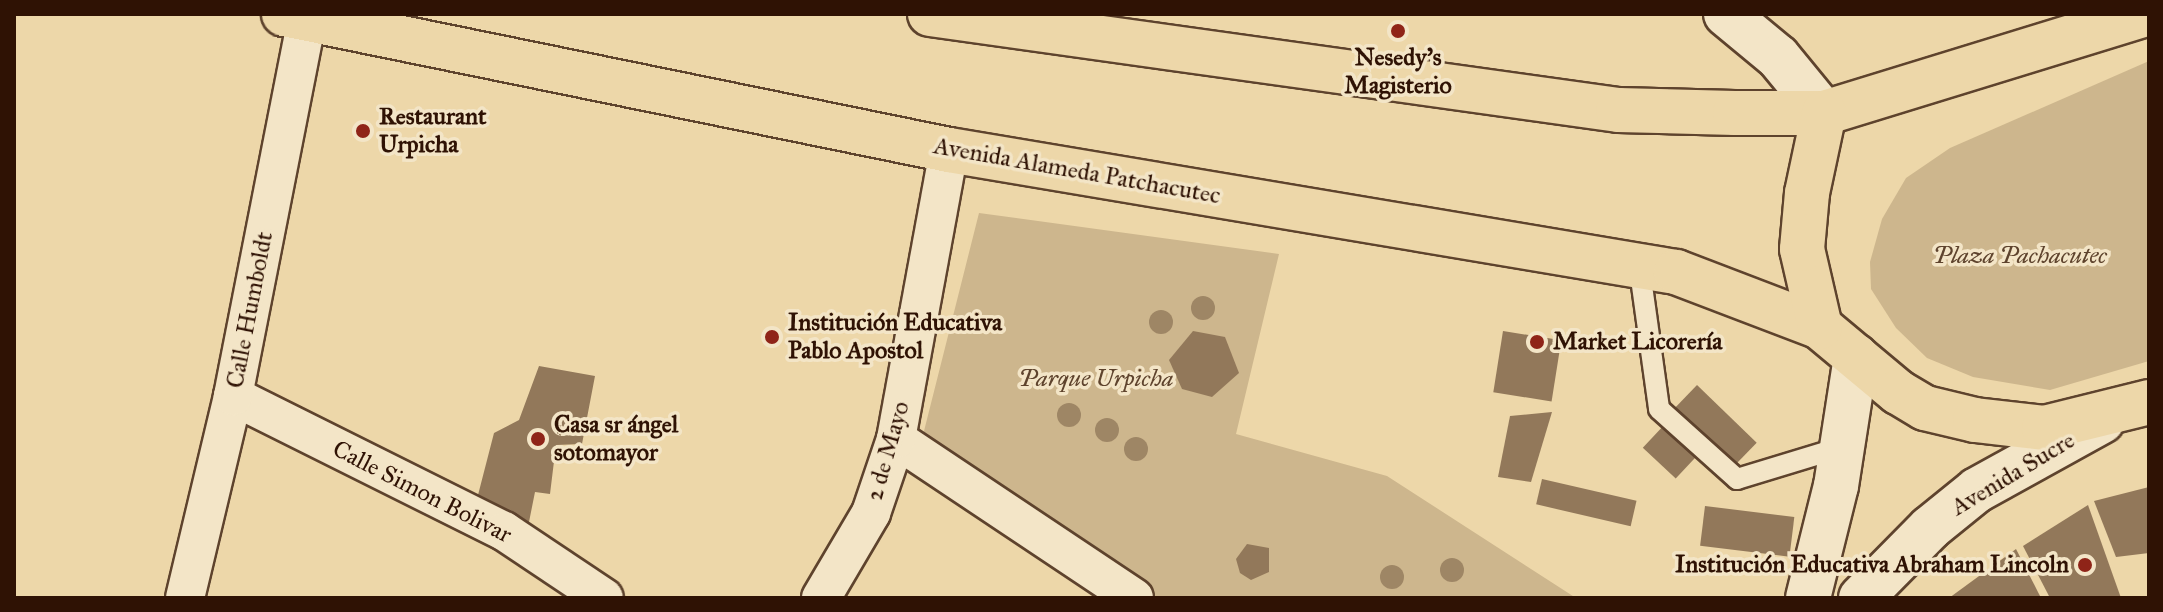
<!DOCTYPE html>
<meta charset="utf-8">
<style>
body{margin:0}
#map{position:relative;width:2163px;height:612px;overflow:hidden;background:#edd7a9;font-family:"IM FELL Great Primer",serif}
div>[style]{position:absolute}
.green>*{inset:0;background:#cdb68d}
.building>*{inset:0;background:#92785a;transform-origin:0 0}
.roads{filter:drop-shadow(2px 0 #5e432d) drop-shadow(-2px 0 #5e432d) drop-shadow(0 2px #5e432d) drop-shadow(0 -2px #5e432d)}
.lane>*{height:20px;margin:-10px;padding:0 10px;transform-origin:10px;border-radius:10px;background:#f3e5c7}
.street>*{height:38px;margin:-19px;padding:0 19px;transform-origin:19px;border-radius:19px;background:#f3e5c7}
.secondary>*{height:44px;margin:-22px;padding:0 22px;transform-origin:22px;border-radius:22px;background:#f3e5c7}
.highway>*{height:44px;margin:-22px;padding:0 22px;transform-origin:22px;border-radius:22px;background:#edd7a9}
.trees>*{width:24px;height:24px;margin:-12px;border-radius:50%;background:#9e8665}
.dots>*{width:22px;height:22px;translate:-50% -50%;box-sizing:border-box;border:4px solid #f3e5c7;border-radius:50%}
span{translate:-50% -50%;white-space:nowrap;text-align:center;line-height:1.15;-webkit-text-stroke:7px #f3e5c7;paint-order:stroke}
.poi-label{font-size:24px;color:#2f1204;font-weight:700}
.left{translate:0 -50%;text-align:left}
.right{translate:-100% -50%;text-align:right}
.street-label{font-size:24px;color:#2f1204}
.park-label{font-size:24px;color:#5e432d;font-style:italic}
.frame{position:absolute;inset:0;border:16px solid #2f1204;pointer-events:none}
</style>
<div id="map">
<div class="green">
<i style="clip-path:polygon(2149px 61px,2149px 361px,2050px 390px,1973px 377px,1927px 358px,1896px 328px,1871px 289px,1870px 262px,1882px 219px,1906px 178px,1950px 148px)"></i>
<i style="clip-path:polygon(979px 213px,1279px 254px,1236px 434px,1387px 476px,1576px 598px,1156px 598px,921px 443px)"></i>
</div>
<div class="building">
<i style="clip-path:polygon(1193px 331px,1225px 337px,1239px 373px,1212px 397px,1182px 389px,1169px 360px)"></i>
<i style="left:1503px;top:331px;width:59px;height:62px;rotate:9deg"></i>
<i style="clip-path:polygon(539px 366px,595px 376px,582px 444px,556px 445px,550px 494px,535px 492px,529px 522px,515px 521px,478px 495px,494px 433px,519px 420px)"></i>
<i style="left:1697px;top:385px;width:83px;height:35px;rotate:44deg"></i>
<i style="clip-path:polygon(1552px 412px,1531px 482px,1498px 477px,1510px 416px)"></i>
<i style="left:1666px;top:423px;width:45px;height:34px;rotate:43deg"></i>
<i style="left:1542px;top:479px;width:97px;height:26px;rotate:13deg"></i>
<i style="clip-path:polygon(2149px 487px,2149px 553px,2116px 557px,2094px 501px)"></i>
<i style="clip-path:polygon(2088px 505px,2121px 598px,2050px 598px,2023px 546px)"></i>
<i style="left:1705px;top:506px;width:90px;height:40px;rotate:7deg"></i>
<i style="clip-path:polygon(1247px 544px,1269px 548px,1269px 572px,1251px 580px,1240px 573px,1236px 559px)"></i>
<i style="clip-path:polygon(2016px 549px,2041px 598px,1949px 598px)"></i>
</div>
<div class="roads">
<div class="lane">
<i style="left:1639px;top:264px;width:146px;rotate:82.1deg"></i>
<i style="left:1659px;top:409px;width:105px;rotate:41.9deg"></i>
<i style="left:1737px;top:479px;width:110px;rotate:-16.9deg"></i>
</div>
<div class="street">
<i style="left:233px;top:396px;width:303px;rotate:26.5deg"></i>
<i style="left:504px;top:531px;width:120px;rotate:33.8deg"></i>
<i style="left:896px;top:439px;width:286px;rotate:33.7deg"></i>
<i style="left:185px;top:598px;width:208px;rotate:-76.6deg"></i>
<i style="left:233px;top:396px;width:384px;rotate:-78.9deg"></i>
<i style="left:821px;top:598px;width:99px;rotate:-59.5deg"></i>
<i style="left:871px;top:513px;width:78px;rotate:-71.3deg"></i>
<i style="left:896px;top:439px;width:294px;rotate:-79.6deg"></i>
</div>
<div class="secondary">
<i style="left:1726px;top:14px;width:67px;rotate:39.6deg"></i>
<i style="left:1778px;top:57px;width:72px;rotate:50.6deg"></i>
<i style="left:1808px;top:598px;width:115px;rotate:-76deg"></i>
<i style="left:1836px;top:486px;width:131px;rotate:-81.2deg"></i>
<i style="left:1861px;top:598px;width:98px;rotate:-45.4deg"></i>
<i style="left:1930px;top:528px;width:60px;rotate:-39deg"></i>
<i style="left:1977px;top:490px;width:143px;rotate:-28.9deg"></i>
</div>
<div class="highway">
<i style="left:284px;top:14px;width:679px;rotate:11.56deg"></i>
<i style="left:949px;top:150px;width:737px;rotate:9.53deg"></i>
<i style="left:1676px;top:272px;width:154px;rotate:20.9deg"></i>
<i style="left:1820px;top:327px;width:102px;rotate:39.8deg"></i>
<i style="left:1898px;top:392px;width:31px;rotate:31deg"></i>
<i style="left:1925px;top:408px;width:51px;rotate:13.5deg"></i>
<i style="left:1975px;top:420px;width:69px;rotate:6.6deg"></i>
<i style="left:2044px;top:428px;width:108px;rotate:-13.9deg"></i>
<i style="left:930px;top:14px;width:695px;rotate:7.94deg"></i>
<i style="left:1618px;top:110px;width:117px;rotate:1.5deg"></i>
<i style="left:1735px;top:113px;width:89px"></i>
<i style="left:1824px;top:113px;width:337px;rotate:-17.1deg"></i>
<i style="left:1820px;top:327px;width:80px;rotate:-103deg"></i>
<i style="left:1802px;top:249px;width:56px;rotate:-84.9deg"></i>
<i style="left:1807px;top:193px;width:82px;rotate:-78deg"></i>
</div>
</div>
<div class="trees">
<i style="left:1203px;top:308px"></i>
<i style="left:1161px;top:322px"></i>
<i style="left:1069px;top:415px"></i>
<i style="left:1107px;top:430px"></i>
<i style="left:1136px;top:449px"></i>
<i style="left:1452px;top:570px"></i>
<i style="left:1392px;top:577px"></i>
</div>
<div class="dots">
<i style="left:1398px;top:31px;background:#8f2418"></i>
<i style="left:363px;top:131px;background:#8f2418"></i>
<i style="left:772px;top:337px;background:#8f2418"></i>
<i style="left:1537px;top:342px;background:#8f2418"></i>
<i style="left:538px;top:439px;background:#8f2418"></i>
<i style="left:2085px;top:565px;background:#8f2418"></i>
</div>
<div class="poi-label">
<span style="left:1398px;top:72px">Nesedy’s<br>Magisterio</span>
<span class="left" style="left:379px;top:131px">Restaurant<br>Urpicha</span>
<span class="left" style="left:788px;top:337px">Institución Educativa<br>Pablo Apostol</span>
<span class="left" style="left:1553px;top:342px">Market Licorería</span>
<span class="left" style="left:554px;top:439px">Casa sr ángel<br>sotomayor</span>
<span class="right" style="left:2069px;top:565px">Institución Educativa Abraham Lincoln</span>
</div>
<div class="street-label">
<span style="left:1077px;top:171px;rotate:10deg">Avenida Alameda Patchacutec</span>
<span style="left:250px;top:310px;rotate:-79deg">Calle Humboldt</span>
<span style="left:888px;top:451px;rotate:-74deg">2 de Mayo</span>
<span style="left:2013px;top:474px;rotate:-31deg">Avenida Sucre</span>
<span style="left:422px;top:492px;rotate:27deg">Calle Simon Bolivar</span>
</div>
<div class="park-label">
<span style="left:2020px;top:256px">Plaza Pachacutec</span>
<span style="left:1096px;top:379px">Parque Urpicha</span>
</div>
<div class="frame"></div>
</div>
